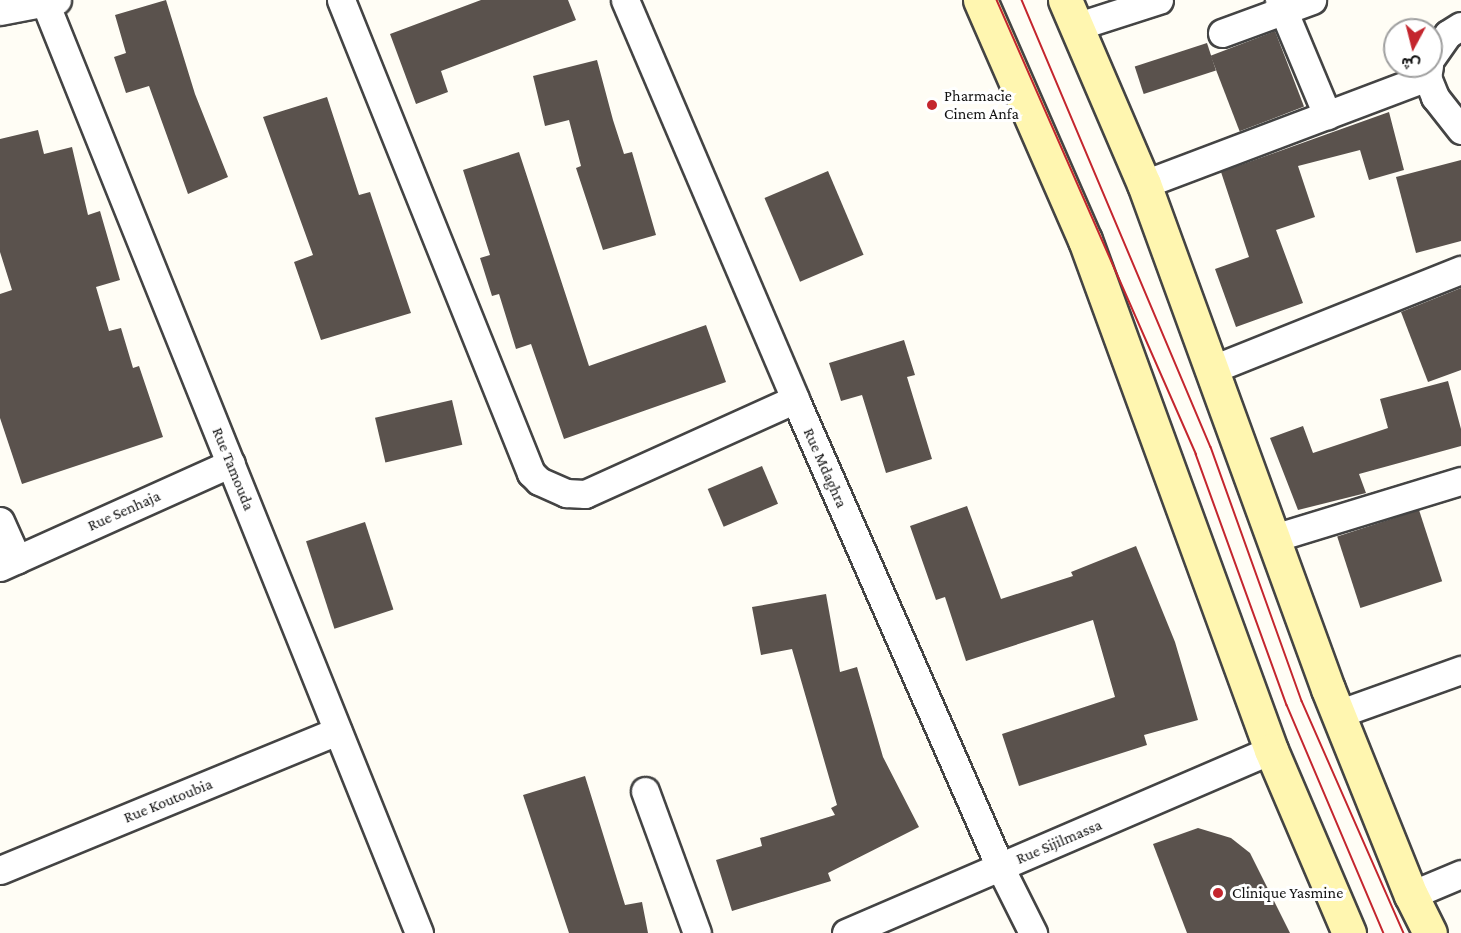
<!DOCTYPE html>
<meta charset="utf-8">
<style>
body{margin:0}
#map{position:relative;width:1461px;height:933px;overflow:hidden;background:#fffdf5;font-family:"Crimson Pro",Vazirmatn,serif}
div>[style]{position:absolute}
.building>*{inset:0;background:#5a524d;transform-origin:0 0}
.roads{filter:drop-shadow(2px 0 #444) drop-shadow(-2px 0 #444) drop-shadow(0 2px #444) drop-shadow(0 -2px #444)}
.street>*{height:27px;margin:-13.5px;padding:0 13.5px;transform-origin:13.5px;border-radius:13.5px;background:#fff}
.secondary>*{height:33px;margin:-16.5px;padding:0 16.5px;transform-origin:16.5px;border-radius:16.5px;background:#fff6b0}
.tram>*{height:1.5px;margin:-0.75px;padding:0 0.75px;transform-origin:0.75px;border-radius:0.75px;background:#c4262e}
.dots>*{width:16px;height:16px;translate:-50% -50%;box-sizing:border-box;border:3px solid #fff;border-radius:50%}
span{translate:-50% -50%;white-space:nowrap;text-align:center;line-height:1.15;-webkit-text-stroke:6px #fff;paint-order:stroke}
.poi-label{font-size:16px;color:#111}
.left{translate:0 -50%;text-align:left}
.street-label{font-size:16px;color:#111}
.north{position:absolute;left:1383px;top:18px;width:60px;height:60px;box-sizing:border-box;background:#fff;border:2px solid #a0a0a0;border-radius:50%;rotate:187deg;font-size:16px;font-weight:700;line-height:24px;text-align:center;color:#111}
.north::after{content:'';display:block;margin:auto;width:21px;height:27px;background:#c4262e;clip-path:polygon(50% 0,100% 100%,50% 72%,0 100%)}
</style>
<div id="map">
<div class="building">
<i style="clip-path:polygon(166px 0,195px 94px,228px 177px,188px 194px,149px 86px,126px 93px,114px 57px,126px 53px,115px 15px)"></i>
<i style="clip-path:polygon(481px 0,568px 0,576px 20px,441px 71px,448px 92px,416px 104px,390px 34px)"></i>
<i style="left:1275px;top:31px;width:81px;height:69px;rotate:69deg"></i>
<i style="left:1207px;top:43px;width:29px;height:76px;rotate:72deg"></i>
<i style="clip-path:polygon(597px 60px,613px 120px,624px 154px,632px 152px,656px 235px,603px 250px,576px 168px,581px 166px,569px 120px,545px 126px,533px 76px)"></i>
<i style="clip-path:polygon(327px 97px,359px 195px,370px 192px,411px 313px,321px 340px,294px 262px,313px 255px,263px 117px)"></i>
<i style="clip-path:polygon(1389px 112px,1404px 170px,1369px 180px,1360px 150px,1298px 166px,1315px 217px,1276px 230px,1303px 303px,1236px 327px,1215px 269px,1249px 257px,1221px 172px)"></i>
<i style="clip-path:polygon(38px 130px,44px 154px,72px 147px,88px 215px,100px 211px,120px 280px,96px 287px,109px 331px,121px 328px,133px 368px,139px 366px,163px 437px,22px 484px,0 418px,0 294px,12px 290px,0 252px,0 139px)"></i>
<i style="clip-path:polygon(519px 152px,589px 366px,706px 325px,726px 382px,564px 439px,531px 344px,516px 349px,499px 294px,492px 296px,480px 258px,490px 255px,463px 170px)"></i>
<i style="clip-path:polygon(1461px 160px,1461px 241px,1416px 253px,1396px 177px)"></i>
<i style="left:828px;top:171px;width:91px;height:69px;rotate:67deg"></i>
<i style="clip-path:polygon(1461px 288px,1461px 370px,1428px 382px,1401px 312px)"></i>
<i style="clip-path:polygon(904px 340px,915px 375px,907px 377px,932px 459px,886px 473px,862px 395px,841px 401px,829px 363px)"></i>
<i style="clip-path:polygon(1448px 381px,1461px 429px,1461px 446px,1359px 474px,1366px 493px,1298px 510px,1270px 438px,1303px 426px,1313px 453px,1388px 428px,1380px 399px)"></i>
<i style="left:452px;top:400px;width:46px;height:79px;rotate:77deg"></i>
<i style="left:762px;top:466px;width:41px;height:59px;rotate:67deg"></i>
<i style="clip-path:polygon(967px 506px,1001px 599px,1073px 576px,1071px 572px,1136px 546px,1175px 642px,1198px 720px,1144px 735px,1147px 745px,1019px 786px,1002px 734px,1115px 697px,1093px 620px,966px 661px,945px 597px,936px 600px,910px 526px)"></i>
<i style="left:1419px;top:510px;width:75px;height:86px;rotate:72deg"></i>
<i style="left:365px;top:522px;width:92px;height:62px;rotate:72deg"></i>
<i style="clip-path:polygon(826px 594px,840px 672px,857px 667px,883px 757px,919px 827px,828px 873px,831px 881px,732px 911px,716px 860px,762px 846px,760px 838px,835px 815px,831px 808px,837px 805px,792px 649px,761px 655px,752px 607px)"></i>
<i style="clip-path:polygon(585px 776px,625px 905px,642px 902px,648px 933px,569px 933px,523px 795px)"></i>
<i style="clip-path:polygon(1198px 828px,1231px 838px,1250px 853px,1290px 933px,1187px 933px,1153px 844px)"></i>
</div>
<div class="roads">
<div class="street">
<i style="left:341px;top:0;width:510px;rotate:68.12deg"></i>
<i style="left:531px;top:473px;width:11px;rotate:45deg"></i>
<i style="left:539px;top:481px;width:30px;rotate:24deg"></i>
<i style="left:566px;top:493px;width:19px;rotate:3deg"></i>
<i style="left:585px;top:494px;width:230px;rotate:-24.3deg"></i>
<i style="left:625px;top:0;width:434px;rotate:66.9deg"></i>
<i style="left:795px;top:399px;width:511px;rotate:66.34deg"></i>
<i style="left:1000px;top:867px;width:74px;rotate:63.4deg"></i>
<i style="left:1279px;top:0;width:125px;rotate:67.3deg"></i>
<i style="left:46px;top:5px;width:1000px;rotate:68.1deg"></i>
<i style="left:0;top:11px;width:58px;rotate:-10.9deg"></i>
<i style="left:1078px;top:26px;width:85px;rotate:-17.8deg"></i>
<i style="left:1222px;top:33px;width:96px;rotate:-20.1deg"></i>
<i style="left:1431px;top:58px;width:29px;rotate:-55deg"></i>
<i style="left:1448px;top:34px;width:15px;rotate:-32deg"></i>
<i style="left:1429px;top:66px;width:11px;rotate:100deg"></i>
<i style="left:1427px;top:77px;width:22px;rotate:68deg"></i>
<i style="left:1435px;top:97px;width:42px;rotate:51.8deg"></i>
<i style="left:1144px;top:184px;width:303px;rotate:-20.7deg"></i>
<i style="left:1213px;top:369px;width:267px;rotate:-21.8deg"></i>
<i style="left:0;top:521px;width:42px;rotate:65.9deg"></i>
<i style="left:1274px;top:538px;width:195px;rotate:-17deg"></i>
<i style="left:0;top:567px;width:253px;rotate:-24.2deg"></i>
<i style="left:1338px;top:714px;width:131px;rotate:-19.7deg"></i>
<i style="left:645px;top:791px;width:151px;rotate:69.9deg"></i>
<i style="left:0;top:870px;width:365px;rotate:-22.4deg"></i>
<i style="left:1411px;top:895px;width:54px;rotate:-22.8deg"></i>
<i style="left:846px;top:933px;width:463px;rotate:-23.3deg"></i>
</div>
<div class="secondary">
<i style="left:980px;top:0;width:262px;rotate:66.4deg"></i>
<i style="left:1085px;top:240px;width:543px;rotate:69.96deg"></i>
<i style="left:1271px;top:750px;width:199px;rotate:66.9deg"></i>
<i style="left:1065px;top:0;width:200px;rotate:66.8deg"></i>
<i style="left:1144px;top:184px;width:537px;rotate:69.98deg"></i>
<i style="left:1328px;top:689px;width:222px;rotate:68.1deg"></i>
<i style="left:1411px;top:895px;width:42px;rotate:63.4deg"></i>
</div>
</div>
<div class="tram">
<i style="left:997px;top:0;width:496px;rotate:66.3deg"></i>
<i style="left:1196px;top:454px;width:267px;rotate:70.1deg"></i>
<i style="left:1287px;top:705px;width:248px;rotate:67deg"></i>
<i style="left:1022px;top:0;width:485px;rotate:67.1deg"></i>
<i style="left:1211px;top:447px;width:270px;rotate:70.3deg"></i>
<i style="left:1302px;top:701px;width:253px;rotate:66.3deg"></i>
</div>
<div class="dots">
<i style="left:932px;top:105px;background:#c4262e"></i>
<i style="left:1218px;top:893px;background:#c4262e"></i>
</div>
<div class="poi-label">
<span class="left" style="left:944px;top:105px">Pharmacie<br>Cinem Anfa</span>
<span class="left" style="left:1232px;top:893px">Clinique Yasmine</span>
</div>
<div class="street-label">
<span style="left:825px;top:468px;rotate:66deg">Rue Mdaghra</span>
<span style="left:233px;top:469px;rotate:68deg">Rue Tamouda</span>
<span style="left:124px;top:511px;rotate:-24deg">Rue Senhaja</span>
<span style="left:168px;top:801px;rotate:-22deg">Rue Koutoubia</span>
<span style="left:1059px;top:842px;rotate:-23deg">Rue Sijilmassa</span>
</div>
<div class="north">ش</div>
</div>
